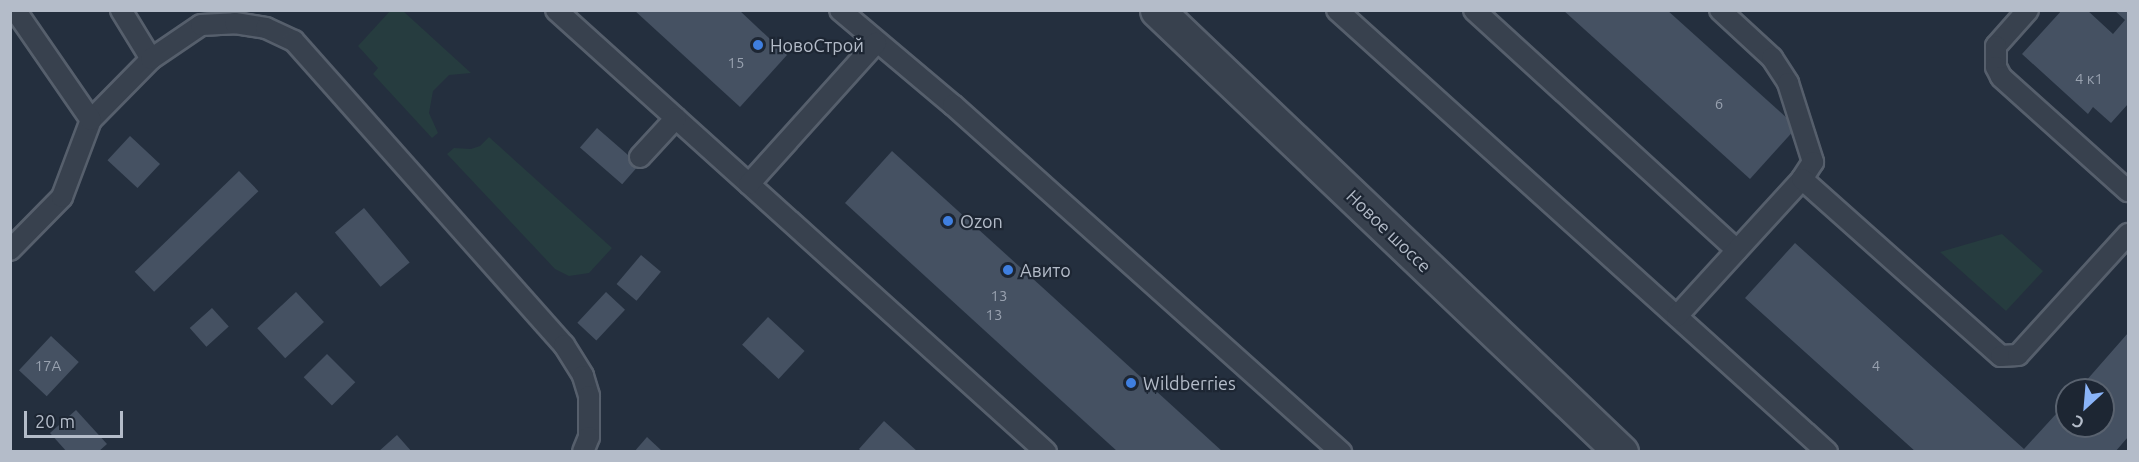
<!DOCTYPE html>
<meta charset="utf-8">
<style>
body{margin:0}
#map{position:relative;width:2139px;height:462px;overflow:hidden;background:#242f3e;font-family:Ubuntu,sans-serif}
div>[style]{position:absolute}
.green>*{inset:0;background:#263c3f}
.building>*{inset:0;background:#455162;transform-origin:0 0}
.roads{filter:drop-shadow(2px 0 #565f6c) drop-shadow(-2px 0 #565f6c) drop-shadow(0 2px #565f6c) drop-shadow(0 -2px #565f6c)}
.service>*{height:20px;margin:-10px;padding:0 10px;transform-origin:10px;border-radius:10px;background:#38414e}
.tertiary>*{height:33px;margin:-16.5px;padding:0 16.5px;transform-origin:16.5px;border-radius:16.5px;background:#38414e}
.dots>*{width:16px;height:16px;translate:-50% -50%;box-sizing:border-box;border:3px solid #1d2633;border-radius:50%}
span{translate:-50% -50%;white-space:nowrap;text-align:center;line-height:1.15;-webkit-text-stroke:4.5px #1d2633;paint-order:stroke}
.number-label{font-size:15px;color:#98a1af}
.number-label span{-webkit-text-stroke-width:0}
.poi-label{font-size:18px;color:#b4bcc9}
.left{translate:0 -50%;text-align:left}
.street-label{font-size:18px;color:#b4bcc9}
.frame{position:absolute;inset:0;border:12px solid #b4bcc9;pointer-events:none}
.north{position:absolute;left:2055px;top:378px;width:60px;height:60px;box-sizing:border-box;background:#1d2633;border:2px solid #59626f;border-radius:50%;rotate:206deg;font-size:16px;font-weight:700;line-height:24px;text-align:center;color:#b4bcc9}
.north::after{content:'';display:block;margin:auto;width:21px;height:27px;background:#8ab4f8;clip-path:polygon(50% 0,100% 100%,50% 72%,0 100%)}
.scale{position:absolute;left:24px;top:411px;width:99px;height:27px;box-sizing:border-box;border:3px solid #b4bcc9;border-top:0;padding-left:8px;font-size:18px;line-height:21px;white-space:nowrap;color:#b4bcc9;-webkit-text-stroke:4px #1d2633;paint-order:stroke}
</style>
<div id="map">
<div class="green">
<i style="clip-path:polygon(390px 11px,403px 11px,471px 73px,449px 75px,433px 91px,429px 113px,438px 133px,432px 138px,373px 74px,378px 68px,358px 46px)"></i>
<i style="clip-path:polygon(489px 137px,612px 248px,589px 273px,569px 276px,555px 269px,447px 154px,454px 148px,471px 149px,480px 146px)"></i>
<i style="clip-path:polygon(2002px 234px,2043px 271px,2006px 311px,1940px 252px)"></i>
</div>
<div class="building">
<i style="clip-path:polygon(634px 10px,739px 10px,787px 55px,740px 107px)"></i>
<i style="clip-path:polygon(1563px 10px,1667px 10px,1797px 127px,1750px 179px)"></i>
<i style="clip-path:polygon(2062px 10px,2087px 10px,2113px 34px,2125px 20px,2114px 10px,2128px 10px,2128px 104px,2111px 123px,2093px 107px,2088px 114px,2022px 54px)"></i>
<i style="left:597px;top:128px;width:56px;height:26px;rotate:41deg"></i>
<i style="left:130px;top:136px;width:41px;height:33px;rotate:43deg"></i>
<i style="clip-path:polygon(892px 151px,1042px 287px,1223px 452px,1118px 452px,1030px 372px,845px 203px)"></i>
<i style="left:239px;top:171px;width:28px;height:145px;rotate:46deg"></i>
<i style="left:364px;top:208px;width:71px;height:38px;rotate:50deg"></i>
<i style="clip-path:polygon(1795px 243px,2024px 449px,2067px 402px,2067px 426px,2103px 426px,2103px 390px,2078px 390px,2128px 333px,2128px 437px,2115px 452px,1916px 452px,1745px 298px)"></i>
<i style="left:641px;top:255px;width:26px;height:38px;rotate:40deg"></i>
<i style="left:296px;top:292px;width:41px;height:53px;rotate:47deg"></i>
<i style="left:606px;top:292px;width:26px;height:42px;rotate:43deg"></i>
<i style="left:212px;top:308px;width:25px;height:30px;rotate:48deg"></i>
<i style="left:768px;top:317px;width:50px;height:38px;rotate:43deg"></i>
<i style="left:51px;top:336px;width:38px;height:47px;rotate:43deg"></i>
<i style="left:327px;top:354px;width:40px;height:33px;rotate:45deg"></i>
<i style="clip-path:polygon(76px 410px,107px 444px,98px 452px,67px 452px,50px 433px)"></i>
<i style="clip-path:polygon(884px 421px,918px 452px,862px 452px,859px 449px)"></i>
<i style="clip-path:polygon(397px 435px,412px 452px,378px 452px)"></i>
<i style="clip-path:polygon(647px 437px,663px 452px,634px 452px)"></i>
</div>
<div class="roads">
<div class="service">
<i style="left:121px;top:10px;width:57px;rotate:58.5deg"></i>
<i style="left:556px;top:10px;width:660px;rotate:42.05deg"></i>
<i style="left:840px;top:10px;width:148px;rotate:40.1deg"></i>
<i style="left:953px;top:105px;width:521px;rotate:41.81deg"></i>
<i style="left:1337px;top:10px;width:660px;rotate:42.05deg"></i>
<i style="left:1474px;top:10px;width:356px;rotate:42.4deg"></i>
<i style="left:1720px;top:10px;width:71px;rotate:42.7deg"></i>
<i style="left:1772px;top:58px;width:30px;rotate:57deg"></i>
<i style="left:1788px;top:83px;width:83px;rotate:72.4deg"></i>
<i style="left:1813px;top:162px;width:20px;rotate:123deg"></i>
<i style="left:2028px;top:10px;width:48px;rotate:131.6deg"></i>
<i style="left:1996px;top:46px;width:21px;rotate:90deg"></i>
<i style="left:1996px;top:67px;width:11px;rotate:63deg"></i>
<i style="left:2001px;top:77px;width:171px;rotate:41.9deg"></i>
<i style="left:91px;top:120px;width:86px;rotate:-45.5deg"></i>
<i style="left:151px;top:59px;width:60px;rotate:-34.2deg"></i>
<i style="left:201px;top:25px;width:34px;rotate:-3deg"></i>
<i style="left:235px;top:23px;width:31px;rotate:9deg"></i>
<i style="left:266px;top:28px;width:31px;rotate:25deg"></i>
<i style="left:294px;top:41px;width:407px;rotate:48.4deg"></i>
<i style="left:564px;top:345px;width:36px;rotate:58deg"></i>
<i style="left:583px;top:376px;width:21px;rotate:73deg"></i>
<i style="left:589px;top:396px;width:41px;rotate:90deg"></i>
<i style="left:589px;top:437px;width:16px;rotate:112deg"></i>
<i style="left:640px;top:157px;width:53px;rotate:-47.3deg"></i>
<i style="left:749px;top:184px;width:190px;rotate:-48deg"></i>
<i style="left:10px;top:250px;width:74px;rotate:-45.5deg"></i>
<i style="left:62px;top:197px;width:82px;rotate:-69.4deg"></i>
<i style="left:91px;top:120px;width:134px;rotate:-124.6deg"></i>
<i style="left:1677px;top:316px;width:185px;rotate:-47.6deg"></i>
<i style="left:1802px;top:179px;width:266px;rotate:41.7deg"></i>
<i style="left:2001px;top:356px;width:17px;rotate:-3deg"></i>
<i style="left:2018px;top:355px;width:164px;rotate:-47.7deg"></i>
</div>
<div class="tertiary">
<i style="left:1157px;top:10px;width:641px;rotate:43.61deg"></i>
</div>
</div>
<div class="dots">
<i style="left:758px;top:45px;background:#3f7fe0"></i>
<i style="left:948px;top:221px;background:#3f7fe0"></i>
<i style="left:1008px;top:270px;background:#3f7fe0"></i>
<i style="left:1131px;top:383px;background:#3f7fe0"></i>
</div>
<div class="number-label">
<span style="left:736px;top:63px">15</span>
<span style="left:2089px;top:79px">4 к1</span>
<span style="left:1719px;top:104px">6</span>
<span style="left:999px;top:296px">13</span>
<span style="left:994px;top:315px">13</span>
<span style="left:48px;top:366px">17А</span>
<span style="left:1876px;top:366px">4</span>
</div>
<div class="poi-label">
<span class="left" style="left:770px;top:45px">НовоСтрой</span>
<span class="left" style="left:960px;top:221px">Ozon</span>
<span class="left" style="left:1020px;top:270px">Авито</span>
<span class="left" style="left:1143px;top:383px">Wildberries</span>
</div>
<div class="street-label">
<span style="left:1389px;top:231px;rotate:44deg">Новое шоссе</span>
</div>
<div class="frame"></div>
<div class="north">С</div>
<div class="scale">20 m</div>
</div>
